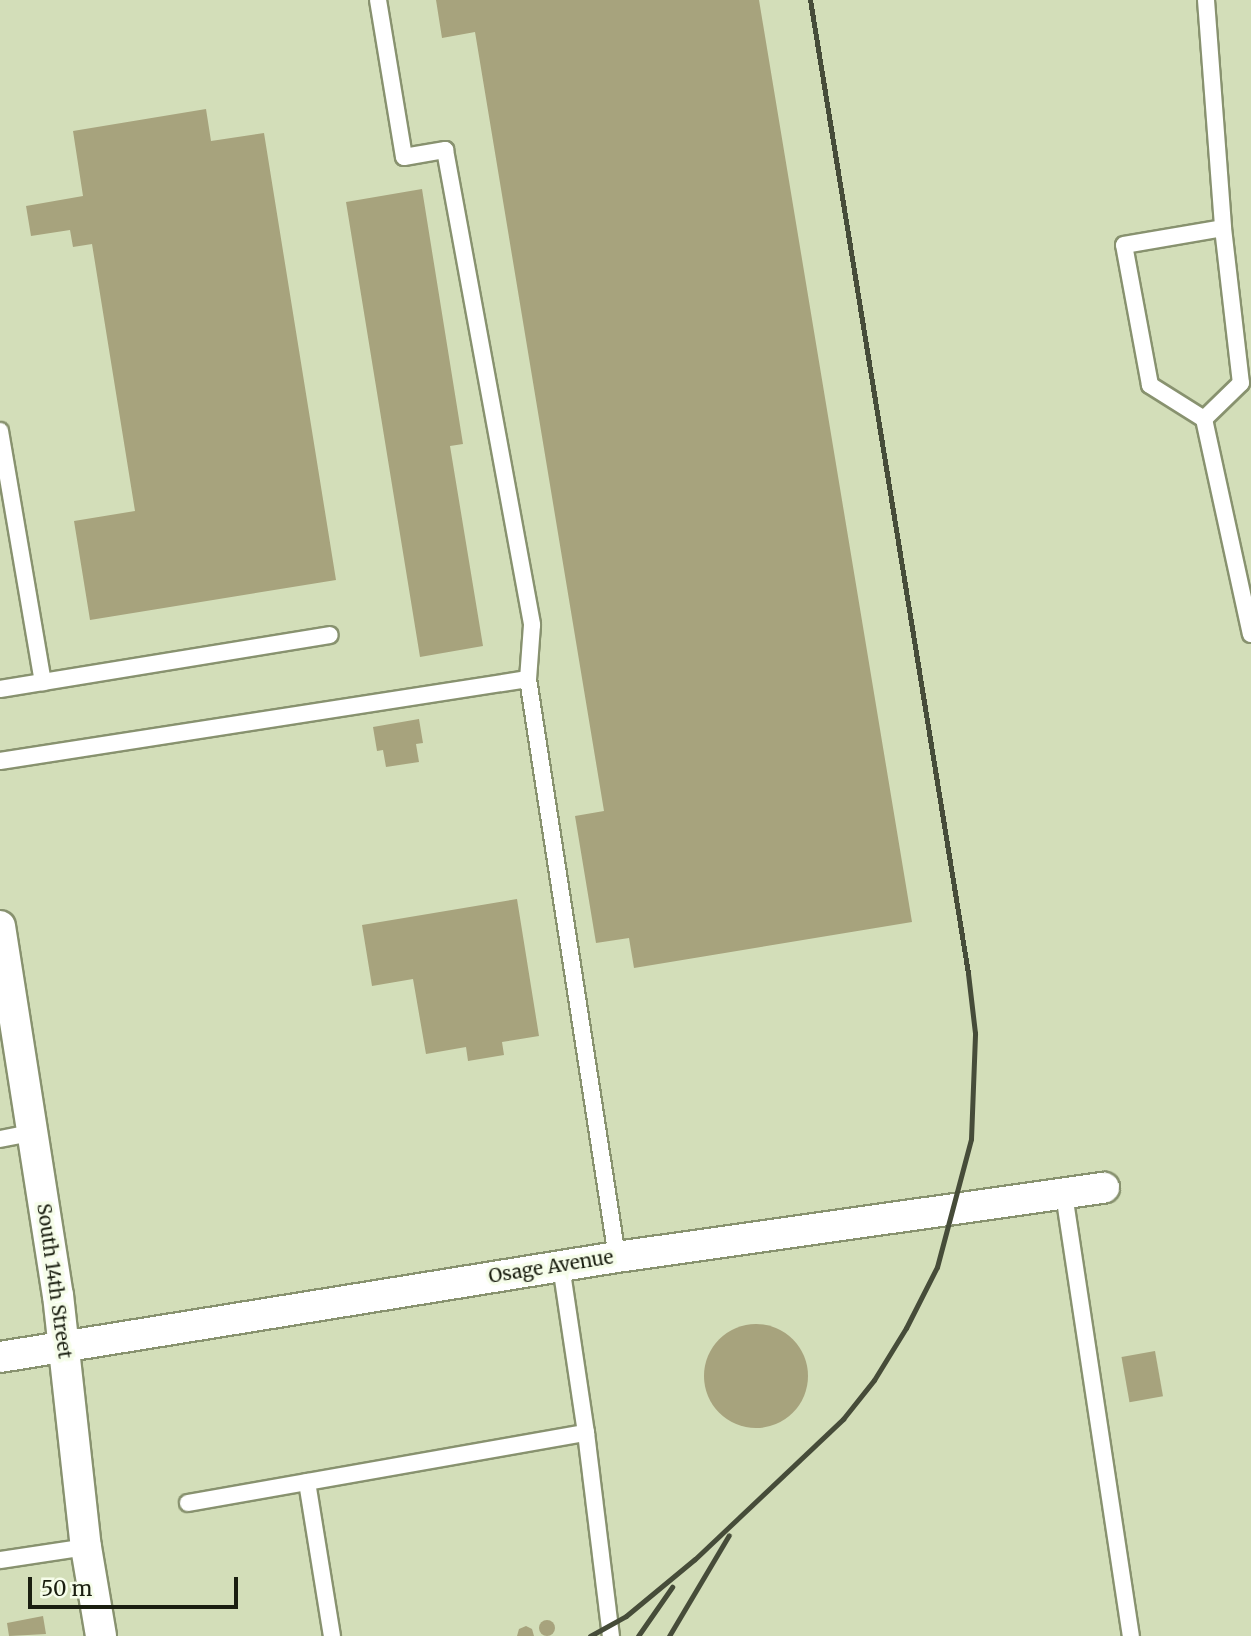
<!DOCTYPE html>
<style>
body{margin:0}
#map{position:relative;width:1251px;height:1636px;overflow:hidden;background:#d3deb9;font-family:Merriweather,serif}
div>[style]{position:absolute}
.building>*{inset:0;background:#a7a37d;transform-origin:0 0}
.round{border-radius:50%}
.roads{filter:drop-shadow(2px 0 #88926f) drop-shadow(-2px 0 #88926f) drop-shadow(0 2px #88926f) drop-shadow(0 -2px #88926f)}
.lane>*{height:16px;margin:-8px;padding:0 8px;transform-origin:8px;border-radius:8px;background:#fff}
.street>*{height:30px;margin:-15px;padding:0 15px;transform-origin:15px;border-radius:15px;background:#fff}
.rail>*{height:5px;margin:-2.5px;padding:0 2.5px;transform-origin:2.5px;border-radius:2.5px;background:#464c39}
span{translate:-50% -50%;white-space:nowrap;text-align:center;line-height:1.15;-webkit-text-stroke:7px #f6fdea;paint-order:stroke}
.street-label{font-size:19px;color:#1a1e10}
.scale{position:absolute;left:28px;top:1577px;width:210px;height:32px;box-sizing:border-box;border:4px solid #1a1e10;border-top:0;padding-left:9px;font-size:21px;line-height:24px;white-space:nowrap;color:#1a1e10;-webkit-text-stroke:5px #f6fdea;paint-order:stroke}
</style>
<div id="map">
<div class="building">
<i style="clip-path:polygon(436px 0,759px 0,912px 922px,634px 968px,629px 938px,596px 943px,575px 816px,604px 811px,475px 32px,442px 38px)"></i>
<i style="clip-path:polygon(206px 109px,211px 141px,264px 133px,336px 580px,90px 620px,74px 521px,135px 511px,92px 244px,73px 247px,70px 230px,31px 236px,26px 206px,83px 196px,73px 131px)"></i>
<i style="clip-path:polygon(422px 189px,463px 444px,450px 446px,483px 646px,420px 657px,346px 202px)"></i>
<i style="clip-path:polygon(419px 719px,423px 743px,416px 744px,419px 762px,386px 767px,383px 750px,377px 751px,373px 727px)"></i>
<i style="clip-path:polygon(517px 899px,539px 1036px,502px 1042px,504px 1055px,468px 1061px,466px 1047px,426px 1054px,413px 979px,372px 986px,362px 925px)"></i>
<i class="round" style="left:704px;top:1324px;width:104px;height:104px"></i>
<i style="left:1155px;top:1351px;width:46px;height:34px;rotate:80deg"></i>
<i style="clip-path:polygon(43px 1616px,46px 1634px,9px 1636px,7px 1623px)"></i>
<i class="round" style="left:539px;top:1620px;width:16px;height:16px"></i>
<i style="clip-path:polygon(526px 1626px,532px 1629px,534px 1636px,517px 1636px,519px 1629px)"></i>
</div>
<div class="roads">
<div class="lane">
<i style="left:378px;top:0;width:159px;rotate:80.6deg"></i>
<i style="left:404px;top:157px;width:42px;rotate:-9.7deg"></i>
<i style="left:445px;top:150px;width:483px;rotate:79.6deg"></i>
<i style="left:532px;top:625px;width:54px;rotate:94.2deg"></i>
<i style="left:528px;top:679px;width:585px;rotate:81.25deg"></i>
<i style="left:1206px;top:0;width:229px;rotate:85.7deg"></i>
<i style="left:1223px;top:228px;width:156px;rotate:83.4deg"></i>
<i style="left:1241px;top:383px;width:52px;rotate:135.8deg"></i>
<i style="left:1204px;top:419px;width:220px;rotate:77.7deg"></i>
<i style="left:1204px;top:419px;width:64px;rotate:-147.8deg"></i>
<i style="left:1150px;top:385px;width:142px;rotate:-100.5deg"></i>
<i style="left:1124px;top:245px;width:100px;rotate:-9.7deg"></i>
<i style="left:0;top:431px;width:255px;rotate:80.3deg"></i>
<i style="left:0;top:689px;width:334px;rotate:-9.3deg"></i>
<i style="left:0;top:761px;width:534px;rotate:-8.83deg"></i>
<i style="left:0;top:1139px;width:33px;rotate:-11deg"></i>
<i style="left:1064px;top:1194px;width:447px;rotate:81.4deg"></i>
<i style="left:586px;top:1433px;width:205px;rotate:83deg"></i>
<i style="left:307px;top:1482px;width:156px;rotate:80.8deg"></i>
<i style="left:188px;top:1503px;width:404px;rotate:-10deg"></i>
<i style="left:586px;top:1433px;width:169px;rotate:-98.5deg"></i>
<i style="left:0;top:1560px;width:87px;rotate:-8.6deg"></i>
</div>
<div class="street">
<i style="left:0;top:926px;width:374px;rotate:81.1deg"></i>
<i style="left:58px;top:1295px;width:254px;rotate:83.7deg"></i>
<i style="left:86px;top:1547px;width:90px;rotate:80.4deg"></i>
<i style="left:0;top:1357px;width:625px;rotate:-9.21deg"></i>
<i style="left:617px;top:1257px;width:492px;rotate:-8.1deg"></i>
</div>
</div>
<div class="rail">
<i style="left:590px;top:1636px;width:41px;rotate:-29.1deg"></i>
<i style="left:626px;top:1616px;width:89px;rotate:-39.6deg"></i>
<i style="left:695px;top:1559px;width:204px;rotate:-43.4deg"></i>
<i style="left:843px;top:1419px;width:50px;rotate:-51.5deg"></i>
<i style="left:874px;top:1380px;width:61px;rotate:-58.4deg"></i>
<i style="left:906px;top:1328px;width:68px;rotate:-63.1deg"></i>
<i style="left:937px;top:1267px;width:132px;rotate:-75.1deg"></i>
<i style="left:971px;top:1139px;width:106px;rotate:-87.8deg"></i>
<i style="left:975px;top:1033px;width:60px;rotate:-96.7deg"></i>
<i style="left:968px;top:973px;width:986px;rotate:-99.22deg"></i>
<i style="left:638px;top:1636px;width:60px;rotate:-55.2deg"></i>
<i style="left:669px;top:1636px;width:117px;rotate:-59.3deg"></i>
</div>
<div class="street-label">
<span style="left:551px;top:1267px;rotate:-9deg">Osage Avenue</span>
<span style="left:54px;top:1281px;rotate:82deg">South 14th Street</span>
</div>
<div class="scale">50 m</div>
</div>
